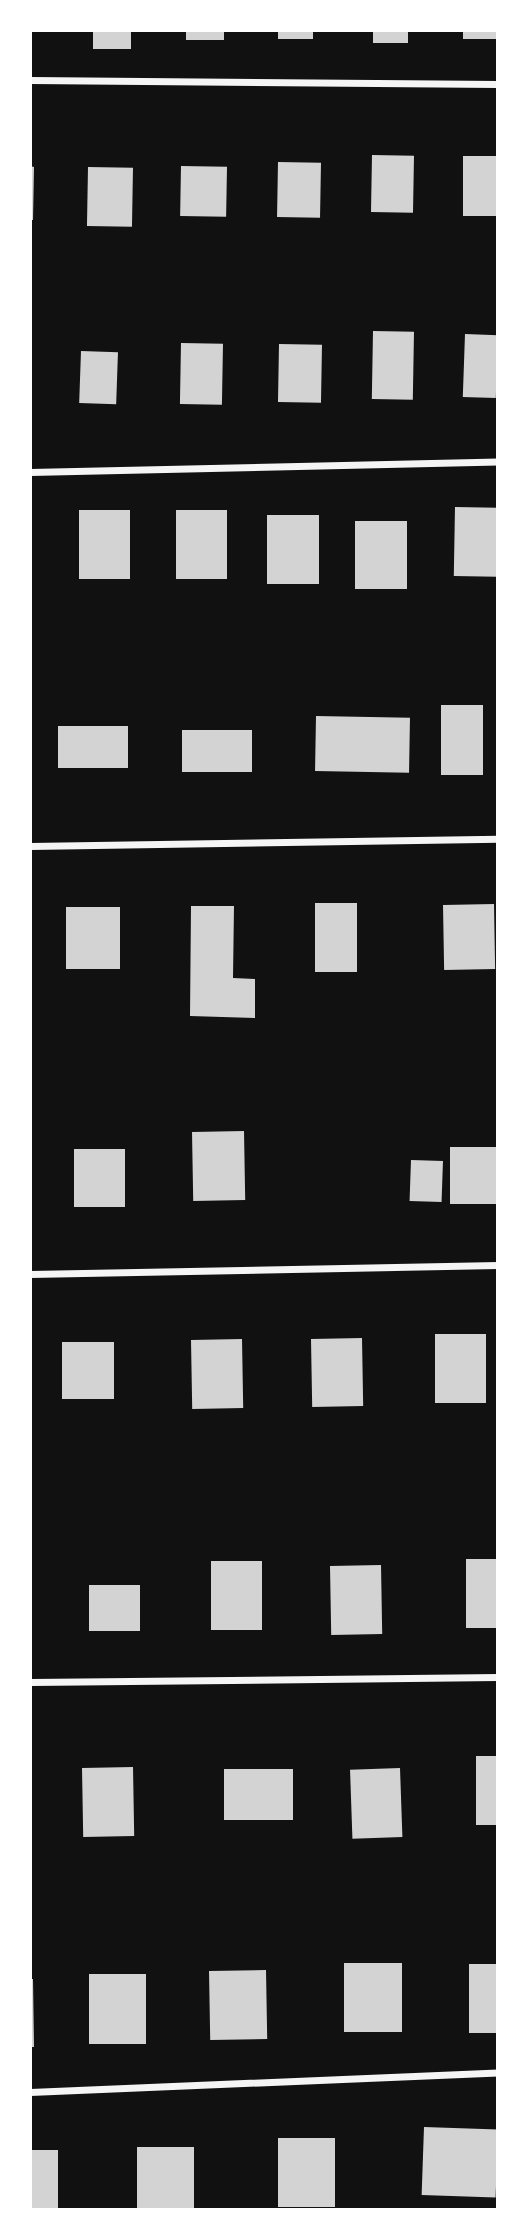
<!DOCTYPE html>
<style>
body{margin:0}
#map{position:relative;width:528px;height:2240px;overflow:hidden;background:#111;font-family:Overpass,sans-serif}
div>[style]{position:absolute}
.building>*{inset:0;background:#d3d3d3;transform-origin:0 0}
.minor>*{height:7px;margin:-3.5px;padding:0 3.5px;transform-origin:3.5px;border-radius:3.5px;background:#f5f5f5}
span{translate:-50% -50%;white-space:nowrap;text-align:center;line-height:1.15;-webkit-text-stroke:6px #fff;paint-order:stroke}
.frame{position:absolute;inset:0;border:32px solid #fff;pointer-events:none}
</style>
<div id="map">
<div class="building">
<i style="left:93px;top:30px;width:38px;height:19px"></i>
<i style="left:186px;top:30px;width:38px;height:10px"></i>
<i style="left:278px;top:30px;width:35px;height:9px"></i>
<i style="left:373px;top:30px;width:35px;height:13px"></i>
<i style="left:463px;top:30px;width:35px;height:9px"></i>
<i style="left:372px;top:155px;width:42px;height:57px;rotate:1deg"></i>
<i style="left:463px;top:156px;width:35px;height:60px"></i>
<i style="left:278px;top:162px;width:43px;height:55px;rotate:1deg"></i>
<i style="clip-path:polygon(30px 166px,34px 167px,33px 220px,30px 220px)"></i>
<i style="left:181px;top:166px;width:46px;height:50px;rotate:1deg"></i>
<i style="left:88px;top:167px;width:45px;height:59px;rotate:1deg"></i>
<i style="left:373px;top:331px;width:41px;height:68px;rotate:1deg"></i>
<i style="left:465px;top:334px;width:33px;height:63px;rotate:2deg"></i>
<i style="left:181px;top:343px;width:42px;height:61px;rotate:1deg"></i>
<i style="left:279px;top:344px;width:43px;height:58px;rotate:1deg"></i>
<i style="left:81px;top:351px;width:37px;height:52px;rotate:2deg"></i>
<i style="left:455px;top:507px;width:43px;height:69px;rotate:1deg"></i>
<i style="left:79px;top:510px;width:51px;height:69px"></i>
<i style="left:176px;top:510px;width:51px;height:69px"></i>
<i style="left:267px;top:515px;width:52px;height:69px"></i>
<i style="left:355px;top:521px;width:52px;height:68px"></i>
<i style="left:441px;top:705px;width:42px;height:70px"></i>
<i style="left:316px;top:716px;width:94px;height:55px;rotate:1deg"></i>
<i style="left:128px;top:726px;width:42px;height:70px;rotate:90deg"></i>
<i style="left:252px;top:730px;width:42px;height:70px;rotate:90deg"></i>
<i style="left:315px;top:903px;width:42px;height:69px"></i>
<i style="left:494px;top:904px;width:65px;height:51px;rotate:89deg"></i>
<i style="clip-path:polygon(191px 906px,234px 906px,233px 978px,255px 979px,255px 1018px,190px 1016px)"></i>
<i style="left:120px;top:907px;width:62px;height:54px;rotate:90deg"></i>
<i style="left:244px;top:1131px;width:69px;height:52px;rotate:89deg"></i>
<i style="left:498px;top:1147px;width:57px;height:48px;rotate:90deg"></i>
<i style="left:125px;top:1149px;width:58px;height:51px;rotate:90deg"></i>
<i style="left:411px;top:1160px;width:32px;height:41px;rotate:2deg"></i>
<i style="left:435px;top:1334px;width:51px;height:69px"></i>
<i style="left:362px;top:1338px;width:68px;height:51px;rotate:89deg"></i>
<i style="left:242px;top:1339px;width:69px;height:51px;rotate:89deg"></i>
<i style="left:114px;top:1342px;width:57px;height:52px;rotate:90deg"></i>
<i style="left:498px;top:1559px;width:69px;height:32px;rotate:90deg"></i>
<i style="left:211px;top:1561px;width:51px;height:69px"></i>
<i style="left:381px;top:1565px;width:69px;height:51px;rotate:89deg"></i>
<i style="left:89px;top:1585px;width:51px;height:46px"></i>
<i style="left:498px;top:1756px;width:69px;height:22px;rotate:90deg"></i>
<i style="left:133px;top:1767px;width:69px;height:51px;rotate:89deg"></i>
<i style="left:400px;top:1768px;width:69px;height:50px;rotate:88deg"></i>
<i style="left:293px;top:1769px;width:51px;height:69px;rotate:90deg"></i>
<i style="left:344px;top:1963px;width:58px;height:69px"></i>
<i style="left:469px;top:1964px;width:29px;height:69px"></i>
<i style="left:266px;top:1970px;width:69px;height:57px;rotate:89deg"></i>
<i style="left:89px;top:1974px;width:57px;height:70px"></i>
<i style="clip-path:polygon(30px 1979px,33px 1979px,34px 2047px,30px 2047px)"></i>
<i style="left:424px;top:2127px;width:74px;height:68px;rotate:2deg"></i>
<i style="left:278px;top:2138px;width:57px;height:69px"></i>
<i style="left:137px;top:2147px;width:57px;height:63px"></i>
<i style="left:30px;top:2150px;width:28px;height:60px"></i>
</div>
<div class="minor">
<i style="left:30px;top:80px;width:468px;rotate:0.5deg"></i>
<i style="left:30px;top:472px;width:468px;rotate:-1.3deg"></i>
<i style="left:30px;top:846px;width:468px;rotate:-0.9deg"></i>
<i style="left:30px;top:1274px;width:468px;rotate:-1.1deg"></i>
<i style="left:30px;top:1682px;width:468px;rotate:-0.6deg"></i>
<i style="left:30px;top:2092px;width:468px;rotate:-2.4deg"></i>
</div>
<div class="frame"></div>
</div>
